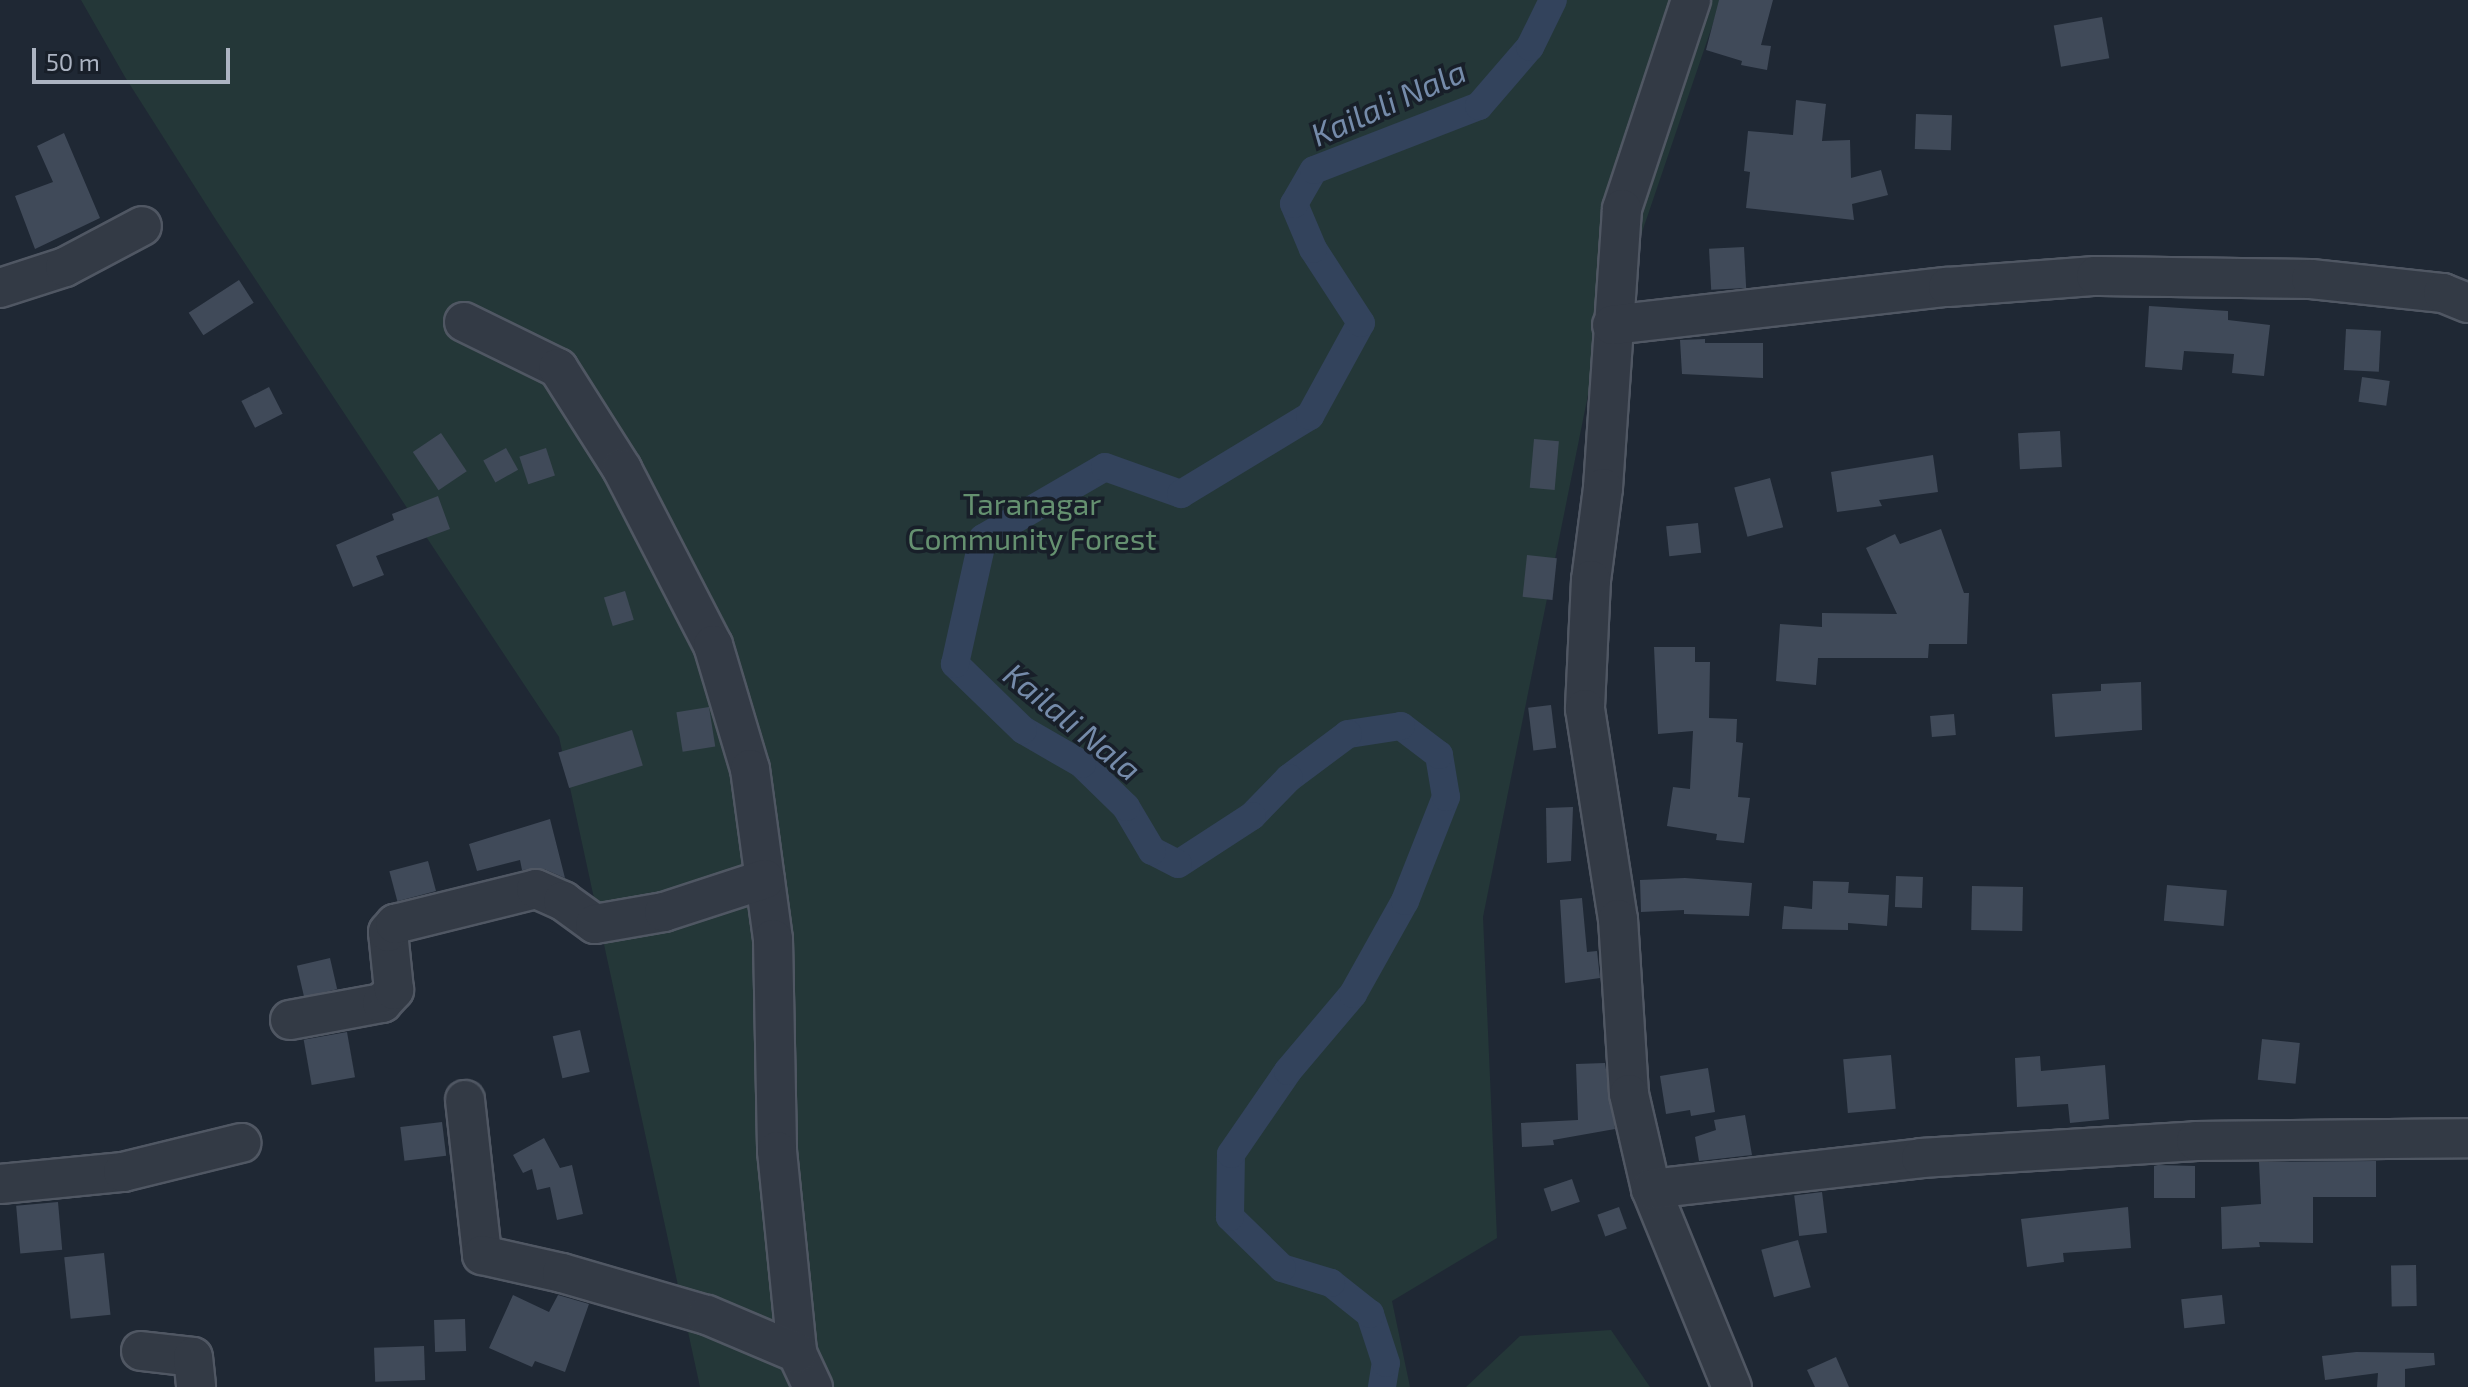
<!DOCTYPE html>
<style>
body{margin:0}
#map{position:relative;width:2468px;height:1387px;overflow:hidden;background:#1f2834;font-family:"Exo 2",sans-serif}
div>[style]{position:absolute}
.green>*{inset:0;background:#243738}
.canal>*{height:28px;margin:-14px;padding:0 14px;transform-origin:14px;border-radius:14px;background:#33435c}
.building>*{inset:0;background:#404a59;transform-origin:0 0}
.roads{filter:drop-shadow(2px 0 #505763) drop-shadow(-2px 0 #505763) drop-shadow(0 2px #505763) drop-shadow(0 -2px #505763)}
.minor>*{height:38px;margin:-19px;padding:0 19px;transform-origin:19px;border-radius:19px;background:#333a45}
span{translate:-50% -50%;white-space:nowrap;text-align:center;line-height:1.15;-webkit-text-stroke:7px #181f29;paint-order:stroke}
.park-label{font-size:30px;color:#659170}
.water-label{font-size:32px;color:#758baa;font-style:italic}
.scale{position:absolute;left:32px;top:48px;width:198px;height:36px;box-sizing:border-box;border:4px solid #acb4c2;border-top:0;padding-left:10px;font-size:24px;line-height:28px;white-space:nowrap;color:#acb4c2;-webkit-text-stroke:6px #181f29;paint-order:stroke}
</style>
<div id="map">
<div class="green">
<i style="clip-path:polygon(81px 0,1721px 0,1590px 385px,1483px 917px,1497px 1238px,1392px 1301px,1410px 1387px,700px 1387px,559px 737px,216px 220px,125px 77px)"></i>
<i style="clip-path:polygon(1611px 1330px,1650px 1387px,1466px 1387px,1520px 1336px)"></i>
</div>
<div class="canal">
<i style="left:1382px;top:1387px;width:24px;rotate:-81deg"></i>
<i style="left:1386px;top:1363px;width:52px;rotate:-108.1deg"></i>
<i style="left:1370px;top:1314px;width:50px;rotate:-141.5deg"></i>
<i style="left:1331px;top:1283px;width:51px;rotate:-163deg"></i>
<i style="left:1282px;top:1268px;width:73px;rotate:-135.6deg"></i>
<i style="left:1230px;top:1217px;width:63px;rotate:-89.1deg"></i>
<i style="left:1231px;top:1154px;width:101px;rotate:-55.5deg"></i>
<i style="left:1288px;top:1071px;width:101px;rotate:-49.8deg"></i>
<i style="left:1353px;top:994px;width:107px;rotate:-60.8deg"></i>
<i style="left:1405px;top:901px;width:112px;rotate:-68.5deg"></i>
<i style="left:1446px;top:797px;width:43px;rotate:-99.5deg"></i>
<i style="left:1439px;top:755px;width:48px;rotate:-142.7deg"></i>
<i style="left:1401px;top:726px;width:54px;rotate:171.4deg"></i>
<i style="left:1348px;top:734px;width:74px;rotate:143.3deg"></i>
<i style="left:1289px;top:778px;width:53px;rotate:134.2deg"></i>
<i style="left:1252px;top:816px;width:88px;rotate:147deg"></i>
<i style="left:1178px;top:864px;width:29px;rotate:-153deg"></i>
<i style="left:1152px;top:851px;width:51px;rotate:-120.6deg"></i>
<i style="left:1126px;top:807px;width:62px;rotate:-135.7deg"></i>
<i style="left:1082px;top:764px;width:68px;rotate:-150deg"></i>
<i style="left:1023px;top:730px;width:95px;rotate:-135.9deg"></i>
<i style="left:955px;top:664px;width:129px;rotate:-77.5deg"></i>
<i style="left:983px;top:538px;width:141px;rotate:-30.2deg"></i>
<i style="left:1105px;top:467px;width:81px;rotate:19.6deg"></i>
<i style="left:1181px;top:494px;width:151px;rotate:-31.2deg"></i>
<i style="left:1310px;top:416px;width:106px;rotate:-61.3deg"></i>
<i style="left:1361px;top:323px;width:88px;rotate:-123deg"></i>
<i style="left:1313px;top:249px;width:49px;rotate:-112.9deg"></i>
<i style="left:1294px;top:204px;width:39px;rotate:-60deg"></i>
<i style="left:1314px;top:170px;width:177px;rotate:-21.2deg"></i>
<i style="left:1479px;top:106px;width:78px;rotate:-49.2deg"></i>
<i style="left:1530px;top:47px;width:52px;rotate:-63.9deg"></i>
</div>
<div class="building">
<i style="clip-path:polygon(1719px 0,1773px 0,1761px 45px,1771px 46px,1767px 70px,1741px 65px,1742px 61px,1706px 50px)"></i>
<i style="left:2102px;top:17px;width:42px;height:49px;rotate:80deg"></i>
<i style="clip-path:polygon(1796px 100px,1826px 104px,1822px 141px,1850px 140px,1851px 178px,1881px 170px,1888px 195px,1852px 204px,1854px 220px,1746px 208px,1750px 172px,1744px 171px,1748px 131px,1793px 135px)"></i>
<i style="left:1916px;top:114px;width:36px;height:35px;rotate:2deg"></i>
<i style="clip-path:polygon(64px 133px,100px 218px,35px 249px,15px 196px,53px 182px,37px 146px)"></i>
<i style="left:1744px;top:247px;width:41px;height:35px;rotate:87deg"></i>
<i style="left:239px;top:280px;width:27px;height:60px;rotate:57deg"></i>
<i style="clip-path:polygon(2149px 306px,2228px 311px,2228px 320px,2270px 325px,2264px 376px,2232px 373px,2234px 354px,2184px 351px,2182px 370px,2145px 367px)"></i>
<i style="left:2346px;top:329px;width:35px;height:41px;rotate:3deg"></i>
<i style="clip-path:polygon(1705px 339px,1705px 343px,1763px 343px,1763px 378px,1682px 374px,1680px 340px)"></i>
<i style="left:2362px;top:377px;width:28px;height:25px;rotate:8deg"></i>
<i style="left:269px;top:387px;width:30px;height:31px;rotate:63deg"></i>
<i style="left:2060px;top:431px;width:36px;height:42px;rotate:87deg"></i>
<i style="left:441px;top:433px;width:46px;height:34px;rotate:56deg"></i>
<i style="left:1534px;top:439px;width:25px;height:49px;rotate:5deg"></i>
<i style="left:506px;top:448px;width:25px;height:26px;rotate:61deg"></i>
<i style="left:546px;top:448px;width:29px;height:28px;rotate:72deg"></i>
<i style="clip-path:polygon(1933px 455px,1938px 492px,1879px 500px,1882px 506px,1837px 512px,1831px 472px)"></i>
<i style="left:1770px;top:478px;width:51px;height:37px;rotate:75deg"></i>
<i style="clip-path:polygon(438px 496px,450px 529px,376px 556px,384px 575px,353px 587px,336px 545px,394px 520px,392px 514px)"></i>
<i style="left:1698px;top:523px;width:30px;height:32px;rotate:84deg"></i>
<i style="clip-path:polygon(1941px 529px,1964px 593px,1969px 593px,1967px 644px,1929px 644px,1928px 658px,1818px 658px,1816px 685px,1776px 681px,1780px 624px,1822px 627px,1822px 613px,1897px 614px,1866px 548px,1895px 534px,1900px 544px)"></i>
<i style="left:1527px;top:555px;width:30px;height:42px;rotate:6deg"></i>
<i style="left:625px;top:591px;width:30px;height:22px;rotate:73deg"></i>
<i style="clip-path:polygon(1654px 647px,1695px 647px,1695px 662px,1710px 662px,1709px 718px,1737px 719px,1736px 742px,1743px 743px,1738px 797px,1750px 798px,1744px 843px,1716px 840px,1717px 834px,1667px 826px,1673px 787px,1690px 789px,1693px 731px,1658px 734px)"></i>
<i style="clip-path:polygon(2141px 682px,2142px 730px,2055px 737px,2052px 694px,2101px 691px,2101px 684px)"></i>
<i style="left:1551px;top:705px;width:43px;height:23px;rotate:83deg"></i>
<i style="left:709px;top:707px;width:40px;height:33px;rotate:81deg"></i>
<i style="left:1954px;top:714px;width:21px;height:24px;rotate:85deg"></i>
<i style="left:632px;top:730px;width:37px;height:77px;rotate:73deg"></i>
<i style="clip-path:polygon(1573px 807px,1571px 861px,1547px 863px,1546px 808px)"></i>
<i style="clip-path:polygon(550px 819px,565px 878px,544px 869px,522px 870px,520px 860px,477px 871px,469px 844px)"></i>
<i style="left:428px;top:861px;width:31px;height:40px;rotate:75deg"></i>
<i style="left:1896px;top:876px;width:27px;height:31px;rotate:2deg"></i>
<i style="clip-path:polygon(1685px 878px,1752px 883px,1749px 916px,1684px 914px,1684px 910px,1641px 912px,1640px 880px)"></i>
<i style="clip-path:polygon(1813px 881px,1849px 882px,1848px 893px,1889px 895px,1887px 926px,1848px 923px,1848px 930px,1782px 929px,1784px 906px,1812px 909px)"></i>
<i style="left:2167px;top:885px;width:60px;height:36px;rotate:5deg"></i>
<i style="left:1972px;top:886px;width:51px;height:44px;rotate:1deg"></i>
<i style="clip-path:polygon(1582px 898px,1587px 952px,1597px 951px,1600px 978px,1565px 983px,1560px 900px)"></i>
<i style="left:330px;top:958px;width:32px;height:34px;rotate:77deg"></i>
<i style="left:580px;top:1030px;width:43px;height:28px;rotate:77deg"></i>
<i style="left:347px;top:1032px;width:46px;height:44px;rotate:80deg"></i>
<i style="left:2262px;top:1039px;width:38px;height:41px;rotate:6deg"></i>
<i style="left:1891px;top:1055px;width:54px;height:48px;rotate:85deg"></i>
<i style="clip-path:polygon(2040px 1056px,2041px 1071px,2105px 1065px,2109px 1119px,2070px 1123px,2068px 1104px,2017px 1107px,2015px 1058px)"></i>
<i style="clip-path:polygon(1605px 1063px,1615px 1129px,1553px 1140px,1554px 1145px,1522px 1147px,1521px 1123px,1578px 1120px,1576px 1064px)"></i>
<i style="clip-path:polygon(1708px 1068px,1715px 1112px,1691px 1116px,1690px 1110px,1666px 1114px,1660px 1076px)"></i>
<i style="clip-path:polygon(1745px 1115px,1752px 1155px,1699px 1161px,1695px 1137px,1716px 1130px,1714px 1120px)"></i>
<i style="left:442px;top:1122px;width:34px;height:42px;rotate:83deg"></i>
<i style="clip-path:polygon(544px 1138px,560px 1168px,572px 1165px,583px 1214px,557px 1220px,550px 1187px,537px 1190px,532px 1169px,523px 1173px,513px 1155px)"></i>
<i style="clip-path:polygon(2376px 1161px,2376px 1197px,2313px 1197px,2313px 1243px,2259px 1242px,2260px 1247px,2222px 1249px,2221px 1207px,2261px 1204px,2259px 1162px)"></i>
<i style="clip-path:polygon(2158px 1165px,2195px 1166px,2195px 1198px,2154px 1198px,2154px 1166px)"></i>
<i style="left:1572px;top:1179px;width:24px;height:30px;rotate:71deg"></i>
<i style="left:1822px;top:1192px;width:41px;height:28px;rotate:83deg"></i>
<i style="left:58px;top:1202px;width:48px;height:42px;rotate:85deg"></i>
<i style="left:1619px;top:1207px;width:23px;height:23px;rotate:70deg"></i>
<i style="clip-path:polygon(2128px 1207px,2131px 1248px,2063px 1253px,2064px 1262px,2027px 1267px,2021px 1219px)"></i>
<i style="left:1798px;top:1240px;width:49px;height:38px;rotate:75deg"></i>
<i style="left:104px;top:1253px;width:62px;height:40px;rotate:84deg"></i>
<i style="left:2416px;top:1265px;width:41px;height:25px;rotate:89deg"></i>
<i style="clip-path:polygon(513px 1295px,549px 1312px,558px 1295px,589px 1304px,565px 1372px,535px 1361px,532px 1367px,489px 1348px)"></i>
<i style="left:2222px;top:1295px;width:29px;height:41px;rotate:84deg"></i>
<i style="left:465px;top:1319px;width:32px;height:31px;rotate:88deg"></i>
<i style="left:424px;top:1346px;width:34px;height:50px;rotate:88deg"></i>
<i style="clip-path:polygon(2356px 1352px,2434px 1353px,2435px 1365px,2405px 1369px,2405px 1387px,2377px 1387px,2378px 1373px,2325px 1380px,2322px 1356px)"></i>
<i style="clip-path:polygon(1836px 1357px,1849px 1387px,1815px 1387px,1807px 1370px)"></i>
</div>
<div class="roads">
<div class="minor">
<i style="left:1691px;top:0;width:220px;rotate:108.3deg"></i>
<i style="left:1622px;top:209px;width:280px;rotate:93.9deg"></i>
<i style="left:1603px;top:488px;width:93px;rotate:97.4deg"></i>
<i style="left:1591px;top:580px;width:129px;rotate:92.7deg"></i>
<i style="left:1585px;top:709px;width:213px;rotate:81.1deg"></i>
<i style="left:1618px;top:919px;width:175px;rotate:86.4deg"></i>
<i style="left:1629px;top:1094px;width:98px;rotate:77deg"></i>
<i style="left:1651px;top:1189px;width:214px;rotate:67.8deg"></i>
<i style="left:0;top:288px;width:68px;rotate:-17.9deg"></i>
<i style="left:65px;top:267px;width:87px;rotate:-28deg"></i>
<i style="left:464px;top:322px;width:105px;rotate:26.1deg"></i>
<i style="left:558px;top:368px;width:120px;rotate:57.6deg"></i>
<i style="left:622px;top:469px;width:198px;rotate:62.7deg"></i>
<i style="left:713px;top:645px;width:129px;rotate:73.4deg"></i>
<i style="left:750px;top:769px;width:172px;rotate:82.3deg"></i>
<i style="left:773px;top:939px;width:212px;rotate:88.9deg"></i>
<i style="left:777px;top:1151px;width:203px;rotate:84.3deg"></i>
<i style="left:797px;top:1353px;width:38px;rotate:65deg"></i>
<i style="left:1612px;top:325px;width:338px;rotate:-6.5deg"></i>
<i style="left:1948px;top:287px;width:148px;rotate:-4.3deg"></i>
<i style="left:2096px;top:276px;width:215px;rotate:0.8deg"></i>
<i style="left:2311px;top:279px;width:133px;rotate:6.1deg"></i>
<i style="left:2443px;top:293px;width:27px;rotate:22deg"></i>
<i style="left:290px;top:1020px;width:94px;rotate:-10.5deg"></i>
<i style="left:382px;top:1003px;width:18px;rotate:-47deg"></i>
<i style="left:394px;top:990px;width:58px;rotate:-95.9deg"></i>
<i style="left:388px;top:932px;width:11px;rotate:-49deg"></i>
<i style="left:395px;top:924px;width:145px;rotate:-13.9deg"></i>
<i style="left:536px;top:889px;width:30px;rotate:24deg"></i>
<i style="left:563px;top:901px;width:39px;rotate:36deg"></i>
<i style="left:595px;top:924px;width:70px;rotate:-9.9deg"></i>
<i style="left:664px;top:912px;width:106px;rotate:-18.1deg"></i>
<i style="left:465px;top:1100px;width:156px;rotate:83.7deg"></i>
<i style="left:482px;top:1255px;width:82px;rotate:12.7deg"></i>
<i style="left:562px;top:1273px;width:151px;rotate:16.2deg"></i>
<i style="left:707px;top:1315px;width:98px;rotate:22.9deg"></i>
<i style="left:0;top:1184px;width:124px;rotate:-5.6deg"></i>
<i style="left:123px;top:1172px;width:122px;rotate:-13.8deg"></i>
<i style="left:1651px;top:1189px;width:272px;rotate:-6.5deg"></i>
<i style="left:1921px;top:1158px;width:276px;rotate:-3.5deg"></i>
<i style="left:2196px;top:1141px;width:272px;rotate:-0.6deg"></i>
<i style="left:141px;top:1351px;width:52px;rotate:6.6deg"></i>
<i style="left:193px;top:1357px;width:30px;rotate:84deg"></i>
</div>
</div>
<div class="park-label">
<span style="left:1032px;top:520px">Taranagar<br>Community Forest</span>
</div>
<div class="water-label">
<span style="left:1388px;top:102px;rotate:-24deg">Kailali Nala</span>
<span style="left:1073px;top:721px;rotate:39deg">Kailali Nala</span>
</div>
<div class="scale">50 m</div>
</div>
